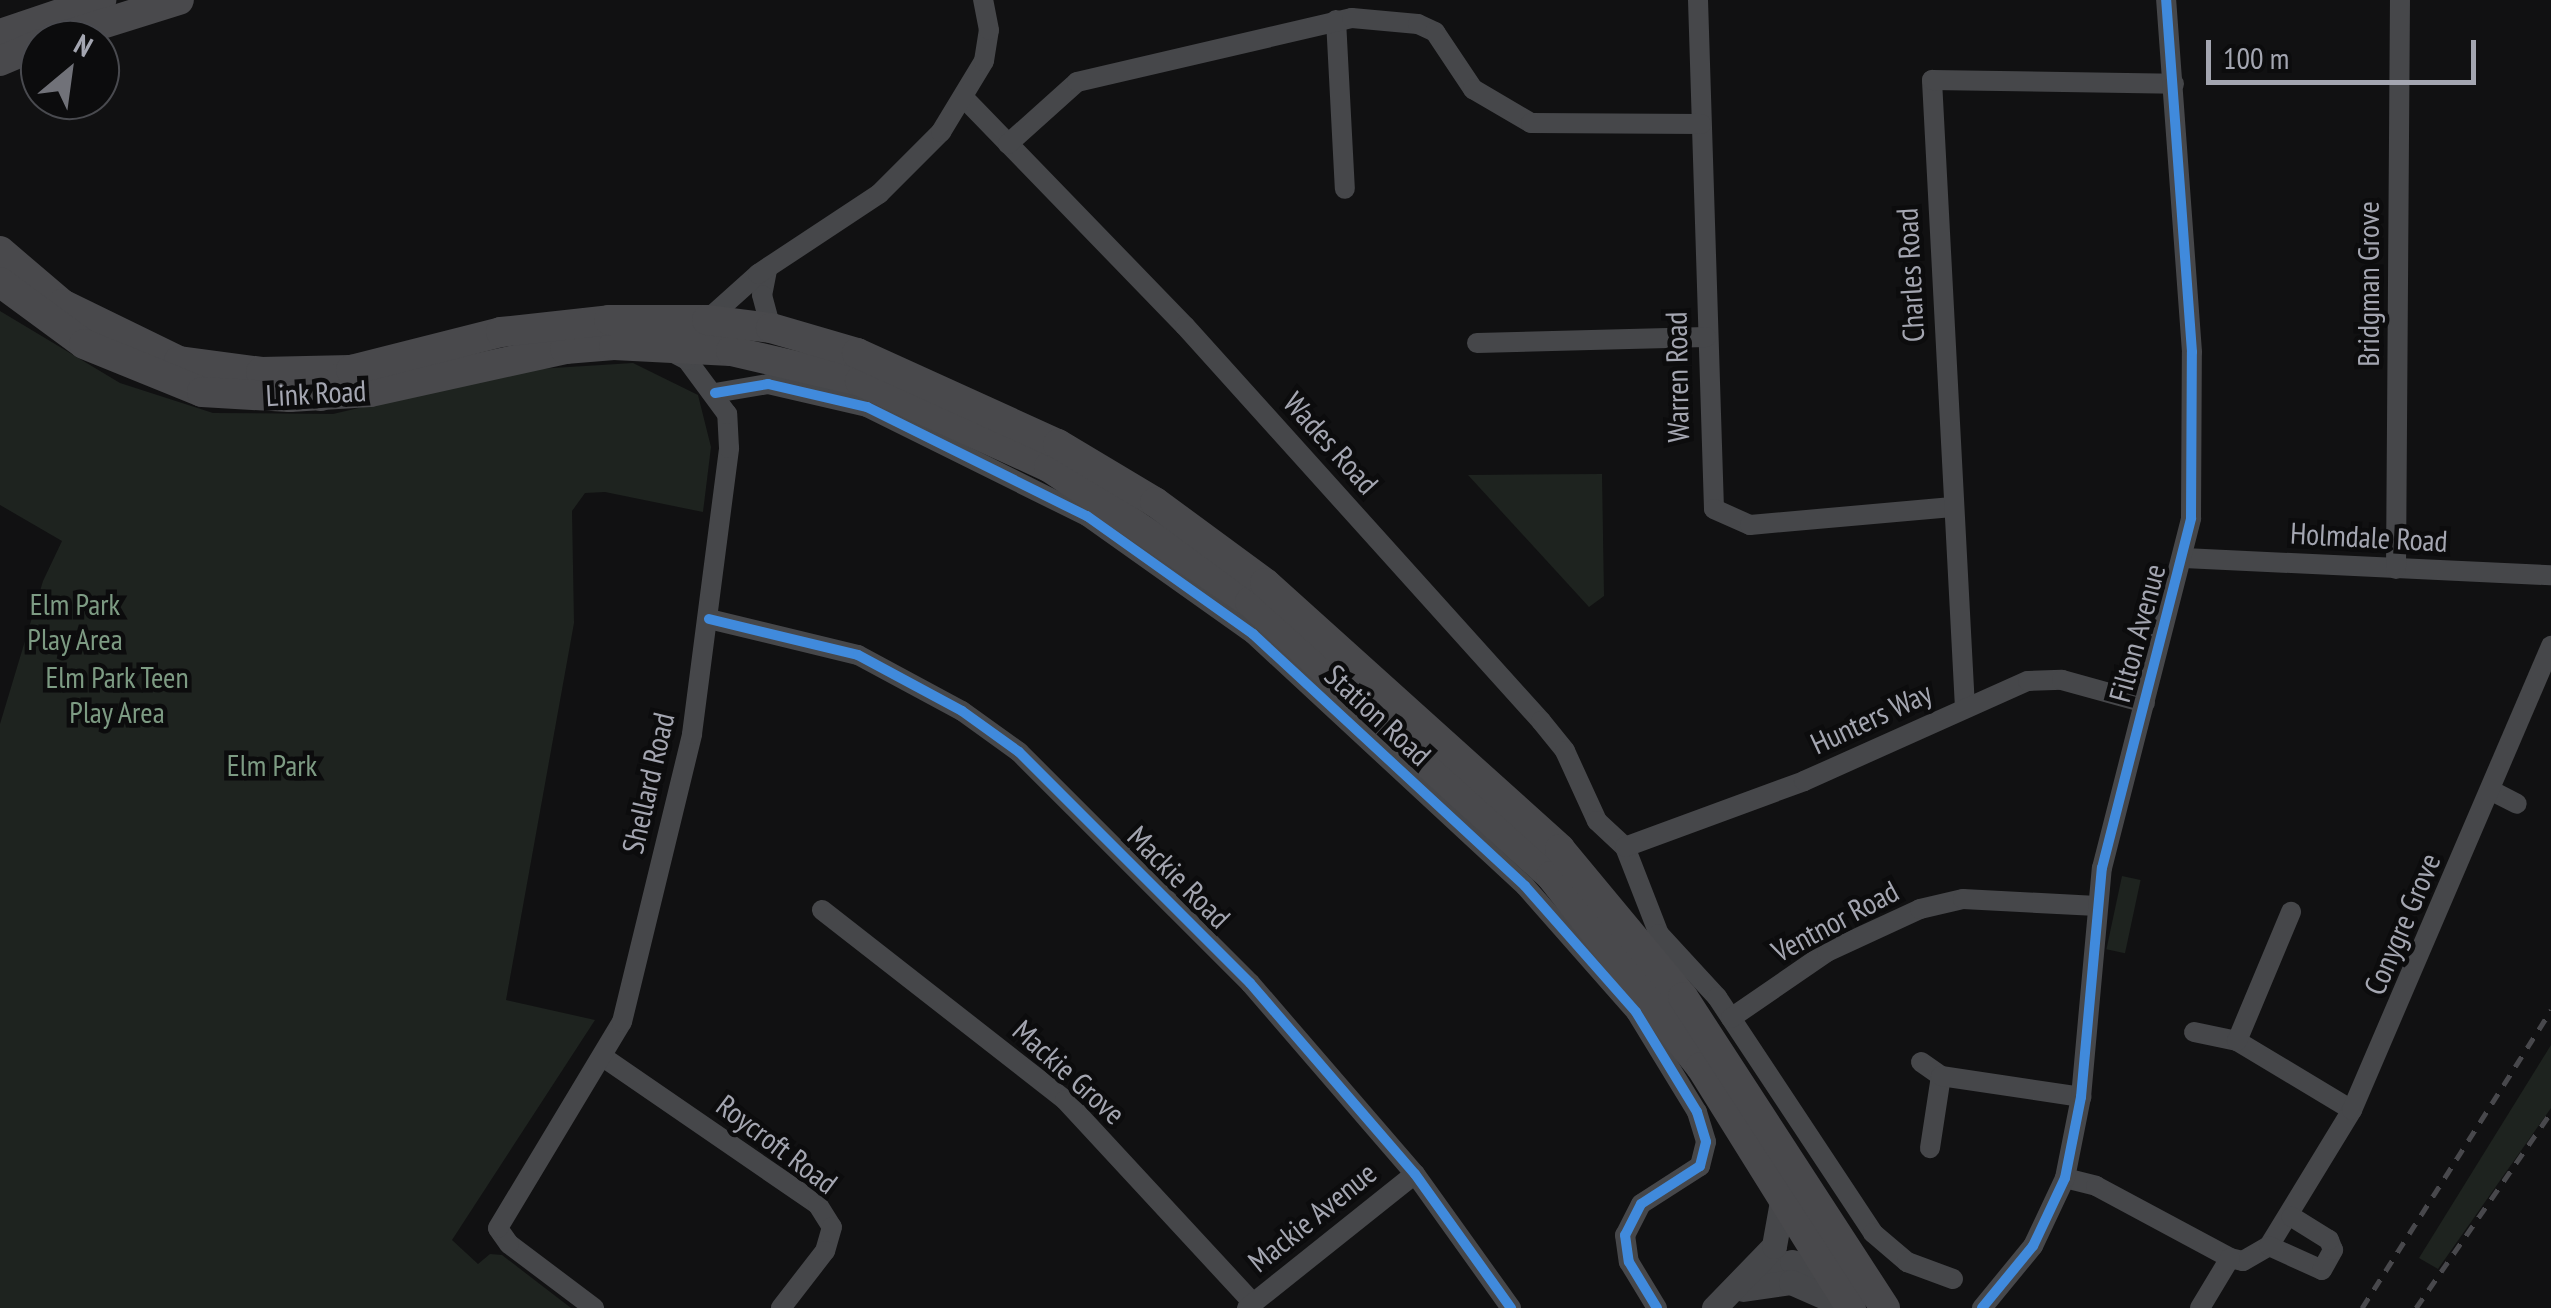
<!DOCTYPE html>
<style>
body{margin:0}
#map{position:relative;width:2551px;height:1308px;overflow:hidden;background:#111112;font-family:"PT Sans Narrow",sans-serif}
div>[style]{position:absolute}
.green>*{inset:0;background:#1e231f;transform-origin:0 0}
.minor>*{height:20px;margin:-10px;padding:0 10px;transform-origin:10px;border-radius:10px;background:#46474a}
.tertiary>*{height:25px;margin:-12.5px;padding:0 12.5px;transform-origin:12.5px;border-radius:12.5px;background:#46474a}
.primary>*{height:30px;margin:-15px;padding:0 15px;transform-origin:15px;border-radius:15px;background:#49494c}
.rail>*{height:5px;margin-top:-2.5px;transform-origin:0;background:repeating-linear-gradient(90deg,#48484c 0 12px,transparent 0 22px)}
.cycleway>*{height:10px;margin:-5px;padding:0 5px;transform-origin:5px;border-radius:5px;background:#408adc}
span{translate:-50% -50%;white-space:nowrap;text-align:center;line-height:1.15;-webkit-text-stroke:9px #0c0c0d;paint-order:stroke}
.street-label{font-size:30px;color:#a4a6b1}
.park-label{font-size:30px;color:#7d9b83}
.north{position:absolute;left:20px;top:20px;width:100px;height:100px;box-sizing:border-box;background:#0c0c0d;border:2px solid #494a4f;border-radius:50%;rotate:29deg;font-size:28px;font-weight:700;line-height:40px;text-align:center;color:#a4a6b1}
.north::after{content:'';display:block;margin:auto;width:35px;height:45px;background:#717279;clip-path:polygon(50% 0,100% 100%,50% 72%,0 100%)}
.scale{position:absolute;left:2206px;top:40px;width:270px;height:45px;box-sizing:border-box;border:5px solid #a4a6b1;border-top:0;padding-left:12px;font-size:30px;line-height:35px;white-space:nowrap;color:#a4a6b1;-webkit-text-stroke:8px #0c0c0d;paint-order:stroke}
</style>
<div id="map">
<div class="green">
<i style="clip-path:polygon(0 311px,120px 383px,213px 413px,333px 414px,521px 370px,633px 363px,698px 395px,711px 447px,703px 512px,605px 492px,585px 493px,572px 511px,574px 623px,506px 1000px,595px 1020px,452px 1240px,478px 1264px,490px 1254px,502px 1255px,571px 1308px,0 1308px,0 724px,43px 581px,62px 541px,0 505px)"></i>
<i style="clip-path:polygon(1602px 474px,1604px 596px,1589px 607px,1468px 475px)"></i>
<i style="left:2122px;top:876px;width:19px;height:75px;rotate:12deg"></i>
<i style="clip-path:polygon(2551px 1045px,2551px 1108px,2438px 1269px,2419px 1258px)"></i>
</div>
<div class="minor">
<i style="left:1698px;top:0;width:509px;rotate:88.2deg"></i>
<i style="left:1714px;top:509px;width:39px;rotate:24deg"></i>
<i style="left:1750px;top:525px;width:203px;rotate:-5.1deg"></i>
<i style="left:1336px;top:20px;width:169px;rotate:87deg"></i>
<i style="left:965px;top:99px;width:316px;rotate:45.9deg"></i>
<i style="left:1185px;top:326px;width:532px;rotate:47.97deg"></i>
<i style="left:1541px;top:721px;width:38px;rotate:51deg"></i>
<i style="left:1565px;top:751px;width:77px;rotate:65.4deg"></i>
<i style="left:1597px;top:821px;width:38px;rotate:43deg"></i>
<i style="left:1008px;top:144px;width:93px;rotate:-41.9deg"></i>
<i style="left:1077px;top:82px;width:282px;rotate:-13.1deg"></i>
<i style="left:1352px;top:18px;width:66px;rotate:5.2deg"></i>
<i style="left:1418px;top:24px;width:19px;rotate:25deg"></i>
<i style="left:1435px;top:32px;width:69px;rotate:56.3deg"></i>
<i style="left:1473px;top:89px;width:67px;rotate:30.4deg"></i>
<i style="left:1531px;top:123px;width:170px;rotate:0.3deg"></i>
<i style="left:767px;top:270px;width:25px;rotate:101deg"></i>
<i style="left:762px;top:295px;width:34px;rotate:75deg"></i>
<i style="left:707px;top:320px;width:69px;rotate:-42deg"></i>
<i style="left:758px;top:274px;width:145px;rotate:-33.5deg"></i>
<i style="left:879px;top:194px;width:88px;rotate:-45deg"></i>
<i style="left:941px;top:132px;width:83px;rotate:-58.8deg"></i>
<i style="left:984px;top:61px;width:31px;rotate:-81deg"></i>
<i style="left:989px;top:30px;width:31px;rotate:-101deg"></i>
<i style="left:1477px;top:343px;width:229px;rotate:-1.5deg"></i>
<i style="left:715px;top:393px;width:54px;rotate:-9.6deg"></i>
<i style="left:768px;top:384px;width:102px;rotate:13.1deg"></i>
<i style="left:867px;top:407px;width:246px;rotate:26.4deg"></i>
<i style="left:1087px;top:516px;width:204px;rotate:35.4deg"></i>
<i style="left:1253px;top:634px;width:371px;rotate:42.8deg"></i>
<i style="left:1525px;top:886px;width:168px;rotate:48.6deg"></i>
<i style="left:1636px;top:1012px;width:117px;rotate:58.6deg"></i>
<i style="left:1697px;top:1112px;width:31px;rotate:73deg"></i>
<i style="left:1706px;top:1142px;width:25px;rotate:104deg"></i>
<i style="left:1700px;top:1166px;width:70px;rotate:147.2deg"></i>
<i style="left:1641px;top:1204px;width:35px;rotate:117deg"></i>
<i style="left:1625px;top:1235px;width:27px;rotate:82deg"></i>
<i style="left:1629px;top:1262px;width:54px;rotate:58.7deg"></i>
<i style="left:2184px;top:558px;width:367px;rotate:2.7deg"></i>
<i style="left:2396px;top:569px;width:569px;rotate:-89.6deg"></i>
<i style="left:709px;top:619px;width:153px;rotate:13.6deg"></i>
<i style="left:858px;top:655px;width:118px;rotate:28.3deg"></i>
<i style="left:962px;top:711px;width:70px;rotate:35.7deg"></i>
<i style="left:1019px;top:752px;width:327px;rotate:45deg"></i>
<i style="left:1250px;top:983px;width:252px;rotate:49.2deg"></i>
<i style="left:1415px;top:1174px;width:165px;rotate:54.4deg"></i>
<i style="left:1965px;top:708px;width:629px;rotate:-93.01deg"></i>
<i style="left:1932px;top:80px;width:242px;rotate:0.9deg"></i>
<i style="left:2490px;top:790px;width:30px;rotate:27deg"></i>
<i style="left:1625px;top:847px;width:93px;rotate:68.7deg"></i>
<i style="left:1659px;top:934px;width:86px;rotate:47.4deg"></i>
<i style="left:1717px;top:997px;width:283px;rotate:56.5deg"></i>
<i style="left:1873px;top:1233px;width:45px;rotate:40.5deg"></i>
<i style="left:1907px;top:1262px;width:49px;rotate:20.3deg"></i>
<i style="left:1625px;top:847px;width:191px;rotate:-20.2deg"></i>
<i style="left:1804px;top:781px;width:245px;rotate:-24.1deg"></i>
<i style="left:2028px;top:681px;width:34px;rotate:-2deg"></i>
<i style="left:2062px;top:680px;width:86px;rotate:15.5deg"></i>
<i style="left:822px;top:910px;width:308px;rotate:38deg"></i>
<i style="left:1065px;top:1100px;width:277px;rotate:47.2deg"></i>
<i style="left:1731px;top:1018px;width:116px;rotate:-34.5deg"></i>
<i style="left:1827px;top:952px;width:102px;rotate:-24.8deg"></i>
<i style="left:1920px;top:909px;width:44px;rotate:-13.1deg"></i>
<i style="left:1963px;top:899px;width:134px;rotate:3deg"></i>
<i style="left:2194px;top:1032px;width:44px;rotate:11.8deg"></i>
<i style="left:2237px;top:1041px;width:134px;rotate:31deg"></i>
<i style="left:2237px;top:1041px;width:140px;rotate:-67.3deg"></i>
<i style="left:603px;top:1057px;width:261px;rotate:34.5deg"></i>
<i style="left:818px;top:1205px;width:26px;rotate:58deg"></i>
<i style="left:832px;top:1227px;width:25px;rotate:106deg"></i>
<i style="left:825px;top:1251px;width:72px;rotate:127.7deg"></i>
<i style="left:1921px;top:1062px;width:24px;rotate:35deg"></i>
<i style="left:1941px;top:1076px;width:73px;rotate:98.7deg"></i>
<i style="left:1941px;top:1076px;width:142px;rotate:8.5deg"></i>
<i style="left:2065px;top:1178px;width:32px;rotate:14deg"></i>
<i style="left:2096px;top:1186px;width:152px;rotate:28.2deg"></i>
<i style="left:2230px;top:1258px;width:13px;rotate:13deg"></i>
<i style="left:2243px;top:1261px;width:30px;rotate:-30deg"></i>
<i style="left:2269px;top:1246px;width:159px;rotate:-58.6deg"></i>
<i style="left:2352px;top:1110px;width:505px;rotate:-66.79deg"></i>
<i style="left:2269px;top:1246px;width:58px;rotate:24.4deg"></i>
<i style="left:2322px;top:1270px;width:23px;rotate:-61deg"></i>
<i style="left:2333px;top:1250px;width:11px;rotate:-112deg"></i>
<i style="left:2329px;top:1240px;width:44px;rotate:-148.1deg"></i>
<i style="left:594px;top:1308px;width:106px;rotate:-143deg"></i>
<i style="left:509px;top:1244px;width:19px;rotate:-125deg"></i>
<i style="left:498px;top:1228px;width:240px;rotate:-59deg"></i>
<i style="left:622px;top:1022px;width:296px;rotate:-76.3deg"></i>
<i style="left:692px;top:734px;width:288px;rotate:-82.6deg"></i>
<i style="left:729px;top:448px;width:34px;rotate:-93deg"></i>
<i style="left:727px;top:414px;width:67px;rotate:-126.5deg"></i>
<i style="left:687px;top:360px;width:19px;rotate:-152deg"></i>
<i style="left:1247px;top:1308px;width:215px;rotate:-38.6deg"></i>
<i style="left:1982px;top:1308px;width:80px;rotate:-50.6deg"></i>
<i style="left:2033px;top:1246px;width:75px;rotate:-64.8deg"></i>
<i style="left:2065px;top:1178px;width:83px;rotate:-78.8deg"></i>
<i style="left:2081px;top:1097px;width:230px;rotate:-84.8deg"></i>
<i style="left:2102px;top:868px;width:361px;rotate:-75.7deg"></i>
<i style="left:2191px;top:518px;width:166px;rotate:-89.7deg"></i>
<i style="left:2192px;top:352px;width:353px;rotate:-94.2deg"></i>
<i style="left:2200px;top:1308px;width:58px;rotate:-59deg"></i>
</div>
<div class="tertiary">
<i style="left:1758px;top:1267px;width:34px;rotate:-8deg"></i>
<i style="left:1792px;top:1262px;width:49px;rotate:15.5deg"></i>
<i style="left:1743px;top:1289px;width:49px;rotate:-8.3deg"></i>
<i style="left:1791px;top:1282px;width:64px;rotate:23.8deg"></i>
<i style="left:1714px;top:1308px;width:86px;rotate:-45.9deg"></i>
<i style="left:1774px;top:1246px;width:51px;rotate:-79.8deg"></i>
</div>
<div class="primary">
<i style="left:0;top:34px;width:107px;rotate:-18.6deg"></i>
<i style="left:51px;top:40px;width:134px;rotate:-17.4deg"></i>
<i style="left:0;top:61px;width:43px;rotate:-23deg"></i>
<i style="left:0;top:251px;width:82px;rotate:40.5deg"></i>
<i style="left:62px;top:304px;width:130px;rotate:26deg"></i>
<i style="left:179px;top:361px;width:83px;rotate:7.6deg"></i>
<i style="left:261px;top:372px;width:90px;rotate:-1.3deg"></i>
<i style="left:0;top:282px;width:104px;rotate:36.4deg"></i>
<i style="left:84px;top:344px;width:127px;rotate:22.1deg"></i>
<i style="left:202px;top:392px;width:88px;rotate:3.3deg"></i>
<i style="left:290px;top:397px;width:80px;rotate:-3.6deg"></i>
<i style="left:370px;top:392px;width:200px;rotate:-12.4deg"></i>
<i style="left:565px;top:349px;width:49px;rotate:-4.7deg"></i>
<i style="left:614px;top:345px;width:117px;rotate:2.9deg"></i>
<i style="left:731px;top:351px;width:132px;rotate:13.1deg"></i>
<i style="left:860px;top:381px;width:208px;rotate:24.5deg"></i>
<i style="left:1049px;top:467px;width:242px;rotate:33.9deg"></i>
<i style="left:1250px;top:602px;width:407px;rotate:42.3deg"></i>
<i style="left:1551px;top:876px;width:243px;rotate:51.9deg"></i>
<i style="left:1701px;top:1067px;width:284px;rotate:58.1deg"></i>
<i style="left:321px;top:396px;width:40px;rotate:-41deg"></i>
<i style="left:351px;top:370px;width:155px;rotate:-14.2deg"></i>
<i style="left:501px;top:332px;width:109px;rotate:-6.3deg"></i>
<i style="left:609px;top:320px;width:98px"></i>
<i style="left:707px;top:320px;width:64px;rotate:7.1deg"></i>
<i style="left:771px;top:328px;width:90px;rotate:16.2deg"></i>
<i style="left:857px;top:353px;width:221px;rotate:24.4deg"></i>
<i style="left:1058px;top:444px;width:113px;rotate:30.9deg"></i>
<i style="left:1155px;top:502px;width:137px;rotate:36.4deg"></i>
<i style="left:1265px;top:583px;width:397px;rotate:42deg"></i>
<i style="left:1560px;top:849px;width:192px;rotate:50.3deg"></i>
<i style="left:1683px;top:997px;width:371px;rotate:57deg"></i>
</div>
<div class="rail">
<i style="left:2362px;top:1308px;width:353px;rotate:-57.6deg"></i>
<i style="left:2416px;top:1308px;width:238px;rotate:-55.4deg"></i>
</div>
<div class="cycleway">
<i style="left:715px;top:393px;width:54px;rotate:-9.6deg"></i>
<i style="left:768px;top:384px;width:102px;rotate:13.1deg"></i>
<i style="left:867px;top:407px;width:246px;rotate:26.4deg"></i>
<i style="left:1087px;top:516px;width:204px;rotate:35.4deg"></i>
<i style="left:1253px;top:634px;width:371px;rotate:42.8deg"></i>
<i style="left:1525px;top:886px;width:168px;rotate:48.6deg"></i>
<i style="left:1636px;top:1012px;width:117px;rotate:58.6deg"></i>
<i style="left:1697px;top:1112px;width:31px;rotate:73deg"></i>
<i style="left:1706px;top:1142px;width:25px;rotate:104deg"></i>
<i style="left:1700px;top:1166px;width:70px;rotate:147.2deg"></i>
<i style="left:1641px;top:1204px;width:35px;rotate:117deg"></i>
<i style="left:1625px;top:1235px;width:27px;rotate:82deg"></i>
<i style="left:1629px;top:1262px;width:54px;rotate:58.7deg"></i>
<i style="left:709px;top:619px;width:153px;rotate:13.6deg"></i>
<i style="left:858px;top:655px;width:118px;rotate:28.3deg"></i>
<i style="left:962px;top:711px;width:70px;rotate:35.7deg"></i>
<i style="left:1019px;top:752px;width:327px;rotate:45deg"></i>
<i style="left:1250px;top:983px;width:252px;rotate:49.2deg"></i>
<i style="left:1415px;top:1174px;width:165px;rotate:54.4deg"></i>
<i style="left:1982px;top:1308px;width:80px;rotate:-50.6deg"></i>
<i style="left:2033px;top:1246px;width:75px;rotate:-64.8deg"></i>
<i style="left:2065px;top:1178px;width:83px;rotate:-78.8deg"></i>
<i style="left:2081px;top:1097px;width:230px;rotate:-84.8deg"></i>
<i style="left:2102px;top:868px;width:361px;rotate:-75.7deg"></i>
<i style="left:2191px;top:518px;width:166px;rotate:-89.7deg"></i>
<i style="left:2192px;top:352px;width:353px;rotate:-94.2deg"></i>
</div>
<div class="street-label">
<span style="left:1910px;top:275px;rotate:-93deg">Charles Road</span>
<span style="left:2368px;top:284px;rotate:-90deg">Bridgman Grove</span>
<span style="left:1677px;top:377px;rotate:-91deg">Warren Road</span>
<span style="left:316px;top:393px;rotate:-3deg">Link Road</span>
<span style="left:1331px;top:443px;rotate:48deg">Wades Road</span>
<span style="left:2369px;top:537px;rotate:3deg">Holmdale Road</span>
<span style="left:2137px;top:633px;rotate:-75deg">Filton Avenue</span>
<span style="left:1378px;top:715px;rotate:43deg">Station Road</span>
<span style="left:1871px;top:718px;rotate:-25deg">Hunters Way</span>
<span style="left:648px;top:783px;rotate:-77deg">Shellard Road</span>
<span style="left:1179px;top:877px;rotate:45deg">Mackie Road</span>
<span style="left:1835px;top:921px;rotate:-28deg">Ventnor Road</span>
<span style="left:2402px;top:924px;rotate:-67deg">Conygre Grove</span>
<span style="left:1069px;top:1072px;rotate:42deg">Mackie Grove</span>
<span style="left:777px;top:1144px;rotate:37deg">Roycroft Road</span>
<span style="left:1312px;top:1217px;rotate:-39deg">Mackie Avenue</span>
</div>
<div class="park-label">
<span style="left:75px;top:621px">Elm Park<br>Play Area</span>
<span style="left:117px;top:694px">Elm Park Teen<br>Play Area</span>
<span style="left:272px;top:765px">Elm Park</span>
</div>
<div class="north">N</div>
<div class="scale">100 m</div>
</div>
